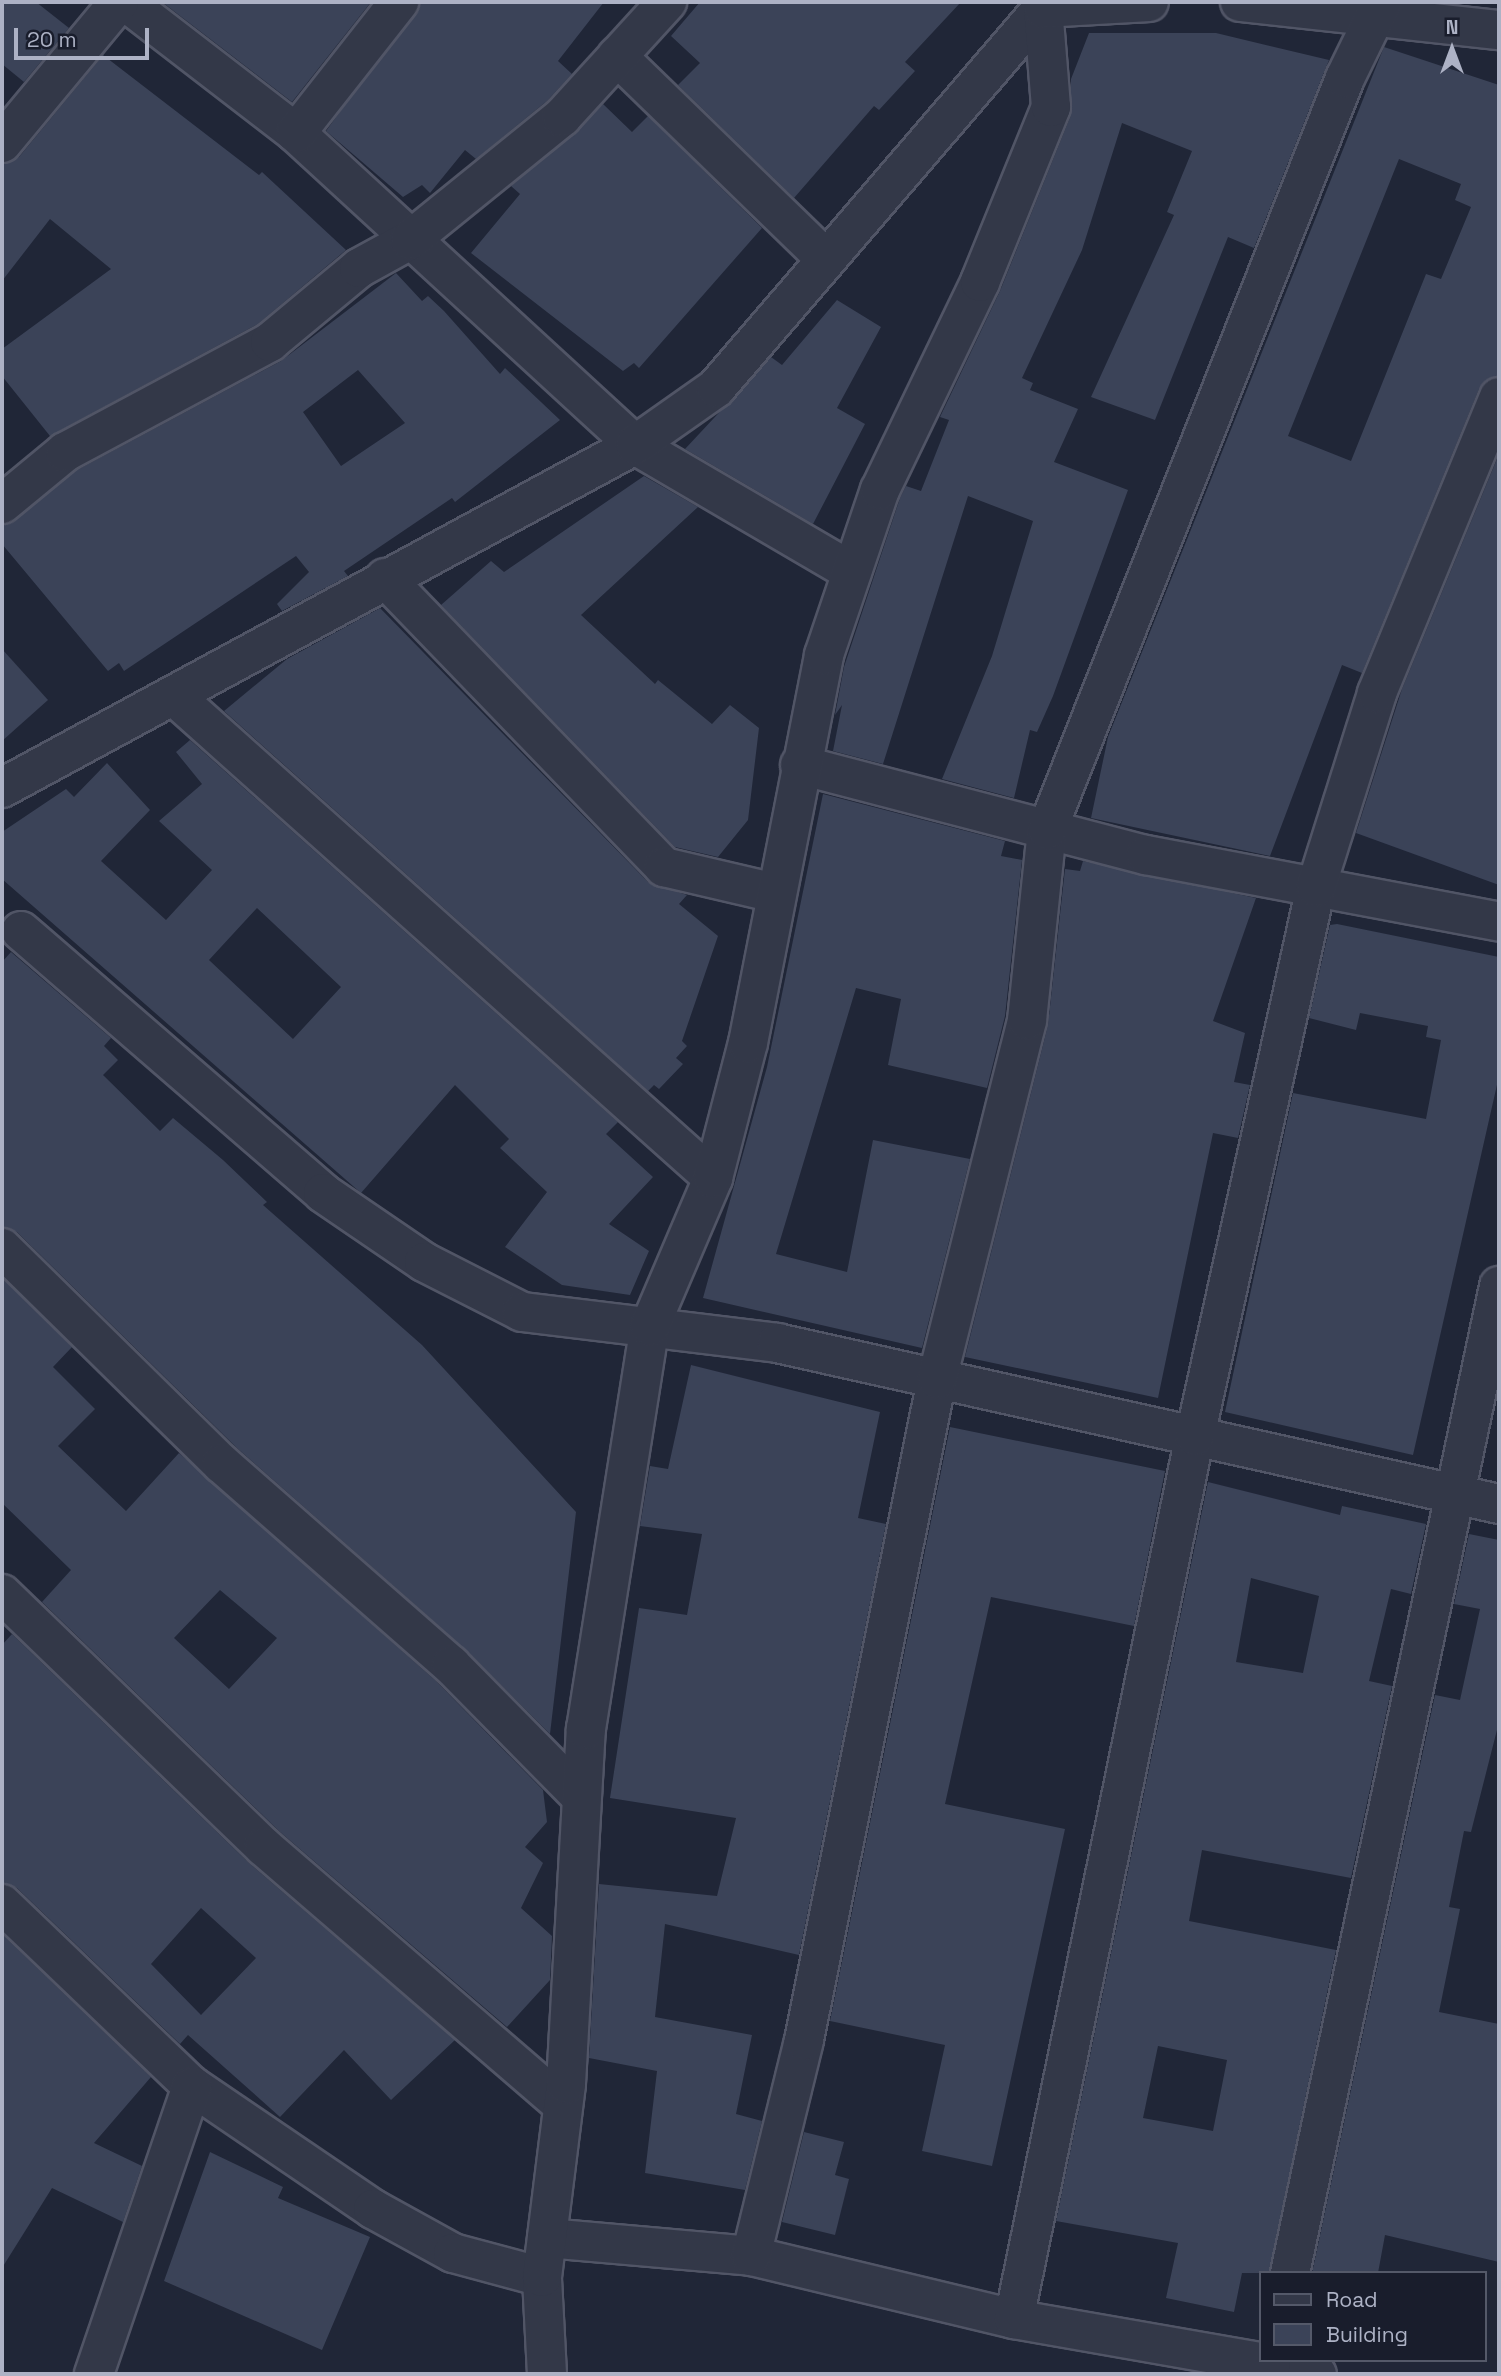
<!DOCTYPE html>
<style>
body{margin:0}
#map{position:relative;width:1501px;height:2376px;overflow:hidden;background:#202637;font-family:"Space Grotesk",sans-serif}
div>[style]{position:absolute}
.building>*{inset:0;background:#3b4358}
.roads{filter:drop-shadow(2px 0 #515566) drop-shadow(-2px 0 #515566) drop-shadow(0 2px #515566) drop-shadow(0 -2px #515566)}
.minor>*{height:38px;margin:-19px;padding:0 19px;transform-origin:19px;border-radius:19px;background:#333848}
span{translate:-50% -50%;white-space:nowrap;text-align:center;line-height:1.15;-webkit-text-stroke:5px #191d2c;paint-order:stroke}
.frame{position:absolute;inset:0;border:4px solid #adb2c5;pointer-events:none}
.legend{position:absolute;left:1259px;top:2271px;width:228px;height:91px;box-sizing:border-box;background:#191d2c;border:2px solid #545969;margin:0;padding:9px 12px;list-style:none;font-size:21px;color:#adb2c5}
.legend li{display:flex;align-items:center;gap:14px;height:35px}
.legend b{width:35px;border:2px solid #545969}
.north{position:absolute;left:1417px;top:14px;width:70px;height:70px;-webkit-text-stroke:5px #191d2c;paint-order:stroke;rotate:0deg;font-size:19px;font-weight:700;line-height:28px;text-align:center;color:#adb2c5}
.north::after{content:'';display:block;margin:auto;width:24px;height:32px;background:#adb2c5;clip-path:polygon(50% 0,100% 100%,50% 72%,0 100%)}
.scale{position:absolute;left:14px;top:28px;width:135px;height:32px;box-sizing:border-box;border:4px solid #adb2c5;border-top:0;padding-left:9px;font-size:21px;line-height:24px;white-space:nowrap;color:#adb2c5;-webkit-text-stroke:5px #191d2c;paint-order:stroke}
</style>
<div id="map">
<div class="building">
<i style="clip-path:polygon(2px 2px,36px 2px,69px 28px,24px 82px,2px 64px)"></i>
<i style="clip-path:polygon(162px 2px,371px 2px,292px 102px)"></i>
<i style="clip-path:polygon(420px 2px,604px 2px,558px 61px,572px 74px,547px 101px,476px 159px,465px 150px,430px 193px,422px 185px,403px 197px,326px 131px)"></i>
<i style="clip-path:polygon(700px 2px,961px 2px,905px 62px,915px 71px,879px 110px,874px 106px,794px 198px,678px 85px,700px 63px,671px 36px)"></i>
<i style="clip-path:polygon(1089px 33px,1216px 33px,1329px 60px,1254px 248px,1228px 237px,1155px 420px,1091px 397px,1174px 215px,1167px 212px,1192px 151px,1122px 123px,1082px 250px,1022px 378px,1033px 383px,1030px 390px,1078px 409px,1054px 462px,1128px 490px,1053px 696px,1037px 732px,1030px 730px,1014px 798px,942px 779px,992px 656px,1033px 521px,968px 496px,883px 764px,833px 751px,842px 705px,835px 715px,844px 667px,900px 498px,906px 486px,921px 491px,949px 420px,940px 417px,1000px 291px,1071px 115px,1071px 79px)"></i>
<i style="clip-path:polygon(evenodd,1384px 47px,1499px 85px,1499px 376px,1479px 389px,1362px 673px,1342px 665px,1270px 856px,1091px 818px,1108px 737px,1384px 47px,1399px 159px,1461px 184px,1455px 200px,1471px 207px,1441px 279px,1426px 274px,1351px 461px,1288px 436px,1399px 159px)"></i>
<i style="clip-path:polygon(103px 55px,259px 175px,262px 172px,346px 250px,258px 324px,50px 436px,2px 376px,2px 349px,111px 269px,50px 219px,2px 281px,2px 164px,19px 157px)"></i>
<i style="clip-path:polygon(603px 104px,632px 132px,648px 116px,762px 228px,639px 368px,634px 363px,623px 371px,471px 253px,520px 194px,511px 186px)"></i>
<i style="clip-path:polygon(evenodd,396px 273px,422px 301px,428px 296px,444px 311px,500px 374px,505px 368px,560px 420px,455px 502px,452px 498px,344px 571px,348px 576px,282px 611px,277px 604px,309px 572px,296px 556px,124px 671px,119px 663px,108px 671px,2px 544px,2px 526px,77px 470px,281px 361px,396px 273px,358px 370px,405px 423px,341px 466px,303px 412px,358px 370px)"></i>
<i style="clip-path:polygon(837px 300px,881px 327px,837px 408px,865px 424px,813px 524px,685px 449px,771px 357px,782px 365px)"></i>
<i style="clip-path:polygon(1499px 454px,1499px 885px,1356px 833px,1402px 689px)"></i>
<i style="clip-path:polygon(644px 476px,698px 507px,581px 615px,655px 684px,658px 680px,712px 724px,730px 705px,759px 728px,748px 820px,718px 857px,675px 847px,441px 605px,491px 561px,504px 572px)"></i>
<i style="clip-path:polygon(380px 608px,648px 882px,687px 895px,679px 904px,718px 936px,682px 1041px,687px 1046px,676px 1058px,683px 1064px,659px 1089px,654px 1085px,648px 1091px,224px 711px,287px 659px)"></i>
<i style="clip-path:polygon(2px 649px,48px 700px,2px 741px)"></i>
<i style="clip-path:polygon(evenodd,190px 740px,618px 1122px,606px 1134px,653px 1177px,609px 1224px,649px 1251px,630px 1295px,562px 1285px,505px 1247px,547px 1192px,500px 1148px,509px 1139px,455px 1085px,361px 1193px,2px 879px,2px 832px,66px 789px,74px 797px,107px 763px,150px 810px,101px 861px,166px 920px,212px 870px,159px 821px,202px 784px,176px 752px,190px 740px,257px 908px,341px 987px,293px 1039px,209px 960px,257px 908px)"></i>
<i style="clip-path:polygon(823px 794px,1005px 841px,1001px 856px,1022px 860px,1005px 1016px,987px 1088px,888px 1065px,901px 999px,856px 988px,776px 1254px,847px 1272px,873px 1140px,970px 1159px,922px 1348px,703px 1298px,767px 1067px)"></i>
<i style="clip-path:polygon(1083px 861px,1256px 898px,1213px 1021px,1245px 1033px,1234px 1082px,1250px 1085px,1238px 1138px,1213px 1133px,1158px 1398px,965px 1357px,1048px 1025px,1065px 869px,1080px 871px)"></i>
<i style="clip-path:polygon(1337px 924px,1499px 957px,1499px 1076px,1413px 1455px,1225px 1412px,1293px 1093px,1426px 1119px,1441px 1040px,1426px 1037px,1428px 1026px,1360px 1013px,1356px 1030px,1309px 1018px,1330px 925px)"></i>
<i style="clip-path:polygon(11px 952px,111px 1038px,104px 1046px,118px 1060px,103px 1075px,160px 1131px,173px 1118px,223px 1160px,267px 1202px,263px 1205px,422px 1345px,576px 1512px,550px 1734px,465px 1649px,237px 1448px,17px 1232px,2px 1227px,2px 962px)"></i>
<i style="clip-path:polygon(evenodd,2px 1278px,72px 1347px,53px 1367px,95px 1409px,58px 1446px,126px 1511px,179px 1453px,436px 1681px,543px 1790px,547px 1822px,525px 1847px,543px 1863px,521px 1908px,552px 1936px,550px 1980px,507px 2027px,279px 1831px,42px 1602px,71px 1570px,2px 1503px,2px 1278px,220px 1590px,277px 1638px,229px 1689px,174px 1638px,220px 1590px)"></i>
<i style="clip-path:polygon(691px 1365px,880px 1412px,858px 1518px,886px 1524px,799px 1955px,665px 1924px,655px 2017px,752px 2035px,736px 2114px,762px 2121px,745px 2190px,645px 2173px,657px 2071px,589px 2058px,599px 1884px,717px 1896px,736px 1818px,610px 1798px,639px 1608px,687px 1615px,702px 1534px,640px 1526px,650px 1466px,668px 1469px)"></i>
<i style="clip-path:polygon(950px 1427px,1165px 1471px,1134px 1626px,991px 1597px,945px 1804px,1065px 1829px,992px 2166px,922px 2151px,945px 2045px,830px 2021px)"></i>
<i style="clip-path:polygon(evenodd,1208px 1482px,1340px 1515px,1342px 1506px,1426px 1524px,1411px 1594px,1391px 1589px,1369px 1681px,1392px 1686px,1351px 1878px,1202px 1850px,1189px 1921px,1336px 1950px,1269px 2273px,1242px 2273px,1234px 2312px,1166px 2298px,1178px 2243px,1056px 2221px,1208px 1482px,1251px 1578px,1319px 1596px,1303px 1673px,1236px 1662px,1251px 1578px,1208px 1482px,1158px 2046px,1227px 2060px,1213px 2131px,1143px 2118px,1158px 2046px)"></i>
<i style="clip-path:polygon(1469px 1534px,1499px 1540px,1499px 1722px,1471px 1832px,1464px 1831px,1449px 1907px,1460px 1909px,1439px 2012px,1499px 2024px,1499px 2262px,1385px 2235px,1378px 2273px,1312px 2273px,1435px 1695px,1460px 1700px,1480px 1609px,1454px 1604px)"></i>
<i style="clip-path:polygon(evenodd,12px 1634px,249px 1863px,455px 2040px,391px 2100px,344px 2050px,280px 2117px,188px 2035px,180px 2044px,17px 1888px,2px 1883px,2px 1645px,12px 1634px,201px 1908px,256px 1958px,201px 2015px,151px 1964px,201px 1908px)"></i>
<i style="clip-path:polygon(2px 1934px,151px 2077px,94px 2143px,142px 2166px,123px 2222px,52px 2188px,2px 2268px)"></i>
<i style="clip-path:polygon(804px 2132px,844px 2142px,835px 2175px,849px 2179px,835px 2235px,782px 2222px)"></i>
<i style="clip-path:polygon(210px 2152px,283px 2187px,278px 2198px,370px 2237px,322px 2350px,164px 2281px)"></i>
</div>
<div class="roads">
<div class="minor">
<i style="left:126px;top:2px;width:215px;rotate:37.6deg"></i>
<i style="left:296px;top:133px;width:461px;rotate:42.6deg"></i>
<i style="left:635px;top:445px;width:251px;rotate:30.3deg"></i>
<i style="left:1240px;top:2px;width:261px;rotate:6.2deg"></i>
<i style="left:617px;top:56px;width:291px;rotate:44.2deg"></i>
<i style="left:296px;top:133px;width:167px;rotate:-51.8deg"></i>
<i style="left:2px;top:143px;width:183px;rotate:-50.3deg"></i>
<i style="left:2px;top:504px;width:82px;rotate:-39.5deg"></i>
<i style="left:65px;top:452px;width:233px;rotate:-28.2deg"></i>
<i style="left:270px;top:342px;width:116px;rotate:-39.7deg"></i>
<i style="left:359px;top:268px;width:58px;rotate:-28.8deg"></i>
<i style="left:410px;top:240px;width:196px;rotate:-39deg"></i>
<i style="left:562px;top:117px;width:156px;rotate:-47.6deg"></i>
<i style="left:385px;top:578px;width:402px;rotate:46deg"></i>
<i style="left:664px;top:867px;width:114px;rotate:13.2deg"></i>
<i style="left:174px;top:696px;width:723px;rotate:41.8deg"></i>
<i style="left:800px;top:765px;width:358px;rotate:14.6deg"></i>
<i style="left:1146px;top:855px;width:359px;rotate:10.7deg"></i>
<i style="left:2px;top:788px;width:720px;rotate:-28.45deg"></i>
<i style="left:635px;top:445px;width:99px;rotate:-35.1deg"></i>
<i style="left:716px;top:388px;width:509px;rotate:-49.3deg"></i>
<i style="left:21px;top:931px;width:400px;rotate:40.9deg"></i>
<i style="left:323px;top:1193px;width:122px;rotate:34.3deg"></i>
<i style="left:424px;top:1262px;width:110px;rotate:27deg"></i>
<i style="left:522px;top:1312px;width:257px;rotate:6.9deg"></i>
<i style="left:777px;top:1343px;width:740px;rotate:12.57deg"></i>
<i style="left:2px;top:1248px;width:308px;rotate:44.5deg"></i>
<i style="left:222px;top:1464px;width:305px;rotate:41.3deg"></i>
<i style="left:451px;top:1665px;width:185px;rotate:45.4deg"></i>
<i style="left:2px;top:1594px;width:364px;rotate:44deg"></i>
<i style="left:264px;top:1847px;width:394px;rotate:40.8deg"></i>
<i style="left:2px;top:1904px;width:263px;rotate:43.8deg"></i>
<i style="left:192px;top:2086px;width:219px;rotate:34.2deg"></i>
<i style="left:373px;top:2209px;width:91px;rotate:28.8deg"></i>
<i style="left:453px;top:2253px;width:92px;rotate:15.1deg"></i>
<i style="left:547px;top:2238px;width:205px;rotate:5deg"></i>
<i style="left:1290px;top:2273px;width:1009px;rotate:-78.04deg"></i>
<i style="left:1014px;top:2319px;width:270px;rotate:-166.5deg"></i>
<i style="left:751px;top:2256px;width:222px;rotate:-76.2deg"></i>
<i style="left:804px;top:2040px;width:674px;rotate:-78.62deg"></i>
<i style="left:937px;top:1379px;width:370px;rotate:-75.9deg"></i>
<i style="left:1027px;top:1020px;width:191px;rotate:-84deg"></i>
<i style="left:1047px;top:830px;width:809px;rotate:-68.38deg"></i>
<i style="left:1345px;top:78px;width:85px;rotate:-64deg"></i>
<i style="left:1272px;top:2360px;width:47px;rotate:17.3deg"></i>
<i style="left:1271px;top:2364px;width:261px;rotate:-170.1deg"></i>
<i style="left:1014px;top:2319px;width:901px;rotate:-78.42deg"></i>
<i style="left:1195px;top:1436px;width:562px;rotate:-77.57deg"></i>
<i style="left:1316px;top:887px;width:203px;rotate:-72.5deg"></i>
<i style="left:1377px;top:693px;width:320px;rotate:-67.6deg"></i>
<i style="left:94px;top:2374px;width:304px;rotate:-71.2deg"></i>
<i style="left:547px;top:2374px;width:97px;rotate:-93deg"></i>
<i style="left:542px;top:2277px;width:194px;rotate:-82.9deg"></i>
<i style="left:566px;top:2084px;width:356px;rotate:-86.8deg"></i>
<i style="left:586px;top:1729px;width:408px;rotate:-81deg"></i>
<i style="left:650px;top:1326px;width:161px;rotate:-66.9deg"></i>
<i style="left:713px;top:1178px;width:139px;rotate:-75.5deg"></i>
<i style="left:748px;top:1043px;width:395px;rotate:-78.9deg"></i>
<i style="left:824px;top:655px;width:174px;rotate:-71.3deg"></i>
<i style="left:880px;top:490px;width:231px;rotate:-64.3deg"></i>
<i style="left:980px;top:282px;width:189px;rotate:-67.9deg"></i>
<i style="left:1051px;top:107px;width:99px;rotate:-94.6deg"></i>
<i style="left:1043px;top:8px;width:106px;rotate:-3.2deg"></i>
</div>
</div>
<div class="frame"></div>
<ul class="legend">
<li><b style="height:9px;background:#333848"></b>Road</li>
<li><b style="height:19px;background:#3b4358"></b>Building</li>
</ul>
<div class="north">N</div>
<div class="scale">20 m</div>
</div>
